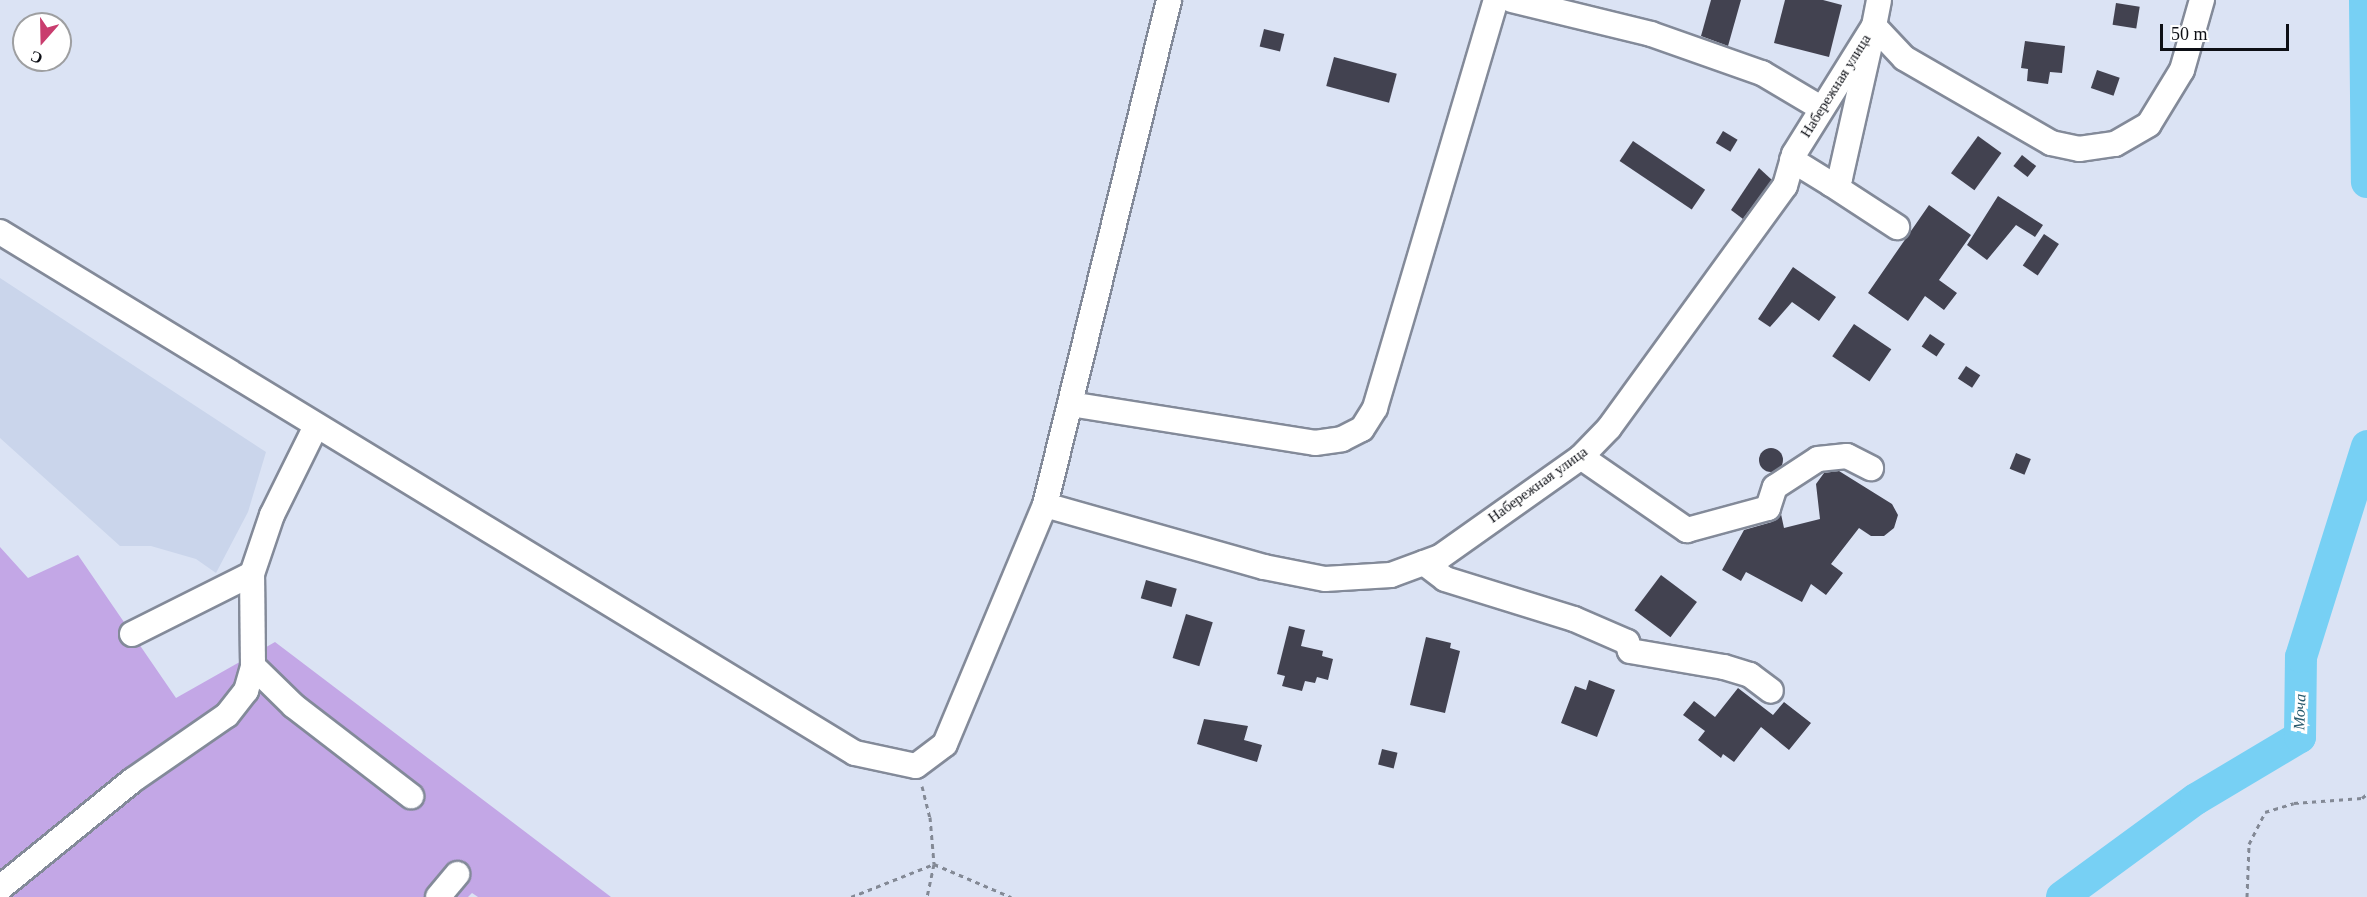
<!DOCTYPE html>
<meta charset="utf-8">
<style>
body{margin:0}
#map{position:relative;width:2367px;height:897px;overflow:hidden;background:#dbe3f4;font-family:Georgia,serif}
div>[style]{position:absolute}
.built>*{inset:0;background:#cad5eb}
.green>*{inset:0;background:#c3a7e6}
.river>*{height:32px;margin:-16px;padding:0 16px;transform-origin:16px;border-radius:16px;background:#77d0f4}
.building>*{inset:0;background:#424250;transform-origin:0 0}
.round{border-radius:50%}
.path>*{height:3px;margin-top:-1.5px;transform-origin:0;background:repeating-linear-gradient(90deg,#838995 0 4.5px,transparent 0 9px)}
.roads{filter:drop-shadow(2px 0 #838a99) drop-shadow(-2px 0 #838a99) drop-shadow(0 2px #838a99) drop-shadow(0 -2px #838a99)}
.minor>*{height:24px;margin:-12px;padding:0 12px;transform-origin:12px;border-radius:12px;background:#fff}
span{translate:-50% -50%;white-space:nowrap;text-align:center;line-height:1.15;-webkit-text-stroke:6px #fff;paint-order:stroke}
.street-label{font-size:15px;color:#0d0f15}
.water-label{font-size:16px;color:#295b6e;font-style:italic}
.north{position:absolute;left:12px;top:12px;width:60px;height:60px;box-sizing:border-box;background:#fff;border:2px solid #9e9fa1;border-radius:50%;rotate:200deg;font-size:16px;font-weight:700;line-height:24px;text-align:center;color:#0d0f15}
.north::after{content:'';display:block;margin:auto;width:21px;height:27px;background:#c93d6e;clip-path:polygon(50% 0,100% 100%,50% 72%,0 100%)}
.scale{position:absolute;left:2160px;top:24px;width:129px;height:27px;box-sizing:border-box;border:3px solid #0d0f15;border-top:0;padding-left:8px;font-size:18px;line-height:21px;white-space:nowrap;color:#0d0f15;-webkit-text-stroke:4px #fff;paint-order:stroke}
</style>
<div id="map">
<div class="built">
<i style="clip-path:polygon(0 278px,266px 452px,248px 512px,216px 573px,196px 559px,151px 546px,120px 546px,0 438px)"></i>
</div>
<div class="green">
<i style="clip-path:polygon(0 547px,28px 578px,78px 555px,176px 698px,275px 642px,611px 897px,478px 897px,472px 893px,468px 897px,0 897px)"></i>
</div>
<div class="river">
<i style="left:2365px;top:0;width:182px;rotate:89.4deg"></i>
<i style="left:2062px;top:897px;width:166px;rotate:-36.2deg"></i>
<i style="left:2196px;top:799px;width:121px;rotate:-30.8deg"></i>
<i style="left:2300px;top:737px;width:80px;rotate:-89.3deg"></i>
<i style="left:2301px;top:657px;width:221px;rotate:-72.6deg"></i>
</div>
<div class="building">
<i style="clip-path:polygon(1711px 0,1741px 0,1728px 46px,1701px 36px)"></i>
<i style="clip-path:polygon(1785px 0,1823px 0,1842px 5px,1829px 57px,1774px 43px)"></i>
<i style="left:2116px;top:3px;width:24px;height:22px;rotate:9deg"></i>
<i style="left:1264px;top:29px;width:21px;height:18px;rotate:14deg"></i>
<i style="clip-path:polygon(2025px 41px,2065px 46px,2062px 73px,2050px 72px,2048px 84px,2027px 81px,2028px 69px,2021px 68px)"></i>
<i style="left:1334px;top:57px;width:65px;height:30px;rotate:15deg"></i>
<i style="left:2097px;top:70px;width:24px;height:19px;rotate:19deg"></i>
<i style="left:1723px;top:131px;width:17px;height:14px;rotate:31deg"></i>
<i style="left:1978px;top:136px;width:29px;height:46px;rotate:36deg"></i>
<i style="left:1633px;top:141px;width:87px;height:24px;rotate:34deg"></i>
<i style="left:2022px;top:155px;width:18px;height:14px;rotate:38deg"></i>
<i style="clip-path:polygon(1759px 168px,1772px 180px,1743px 219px,1731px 210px)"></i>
<i style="clip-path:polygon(1998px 196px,2043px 225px,2035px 237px,2016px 225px,1987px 260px,1967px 245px)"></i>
<i style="clip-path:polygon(1929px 205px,1971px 235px,1939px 280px,1957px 293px,1944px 310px,1925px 296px,1908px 321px,1868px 293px)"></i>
<i style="left:2044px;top:234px;width:18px;height:38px;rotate:34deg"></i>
<i style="clip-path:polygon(1793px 267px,1836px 297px,1819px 321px,1792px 302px,1770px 327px,1758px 319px)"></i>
<i style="left:1854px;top:324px;width:45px;height:39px;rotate:34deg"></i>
<i style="left:1930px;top:334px;width:18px;height:15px;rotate:34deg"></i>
<i style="left:1966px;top:366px;width:17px;height:15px;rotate:33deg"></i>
<i class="round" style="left:1759px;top:448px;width:24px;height:24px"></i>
<i style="left:2016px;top:453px;width:16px;height:17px;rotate:22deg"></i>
<i style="clip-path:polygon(1839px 471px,1892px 504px,1898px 515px,1894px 528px,1884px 536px,1871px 536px,1859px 528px,1831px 564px,1843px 573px,1826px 595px,1811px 584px,1802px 602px,1746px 572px,1741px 581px,1722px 570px,1744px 530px,1772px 522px,1781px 514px,1784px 528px,1820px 519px,1816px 484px,1824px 473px)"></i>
<i style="left:1661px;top:575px;width:45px;height:44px;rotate:37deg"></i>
<i style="left:1146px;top:580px;width:32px;height:19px;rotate:16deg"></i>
<i style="left:1186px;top:614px;width:28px;height:46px;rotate:17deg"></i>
<i style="clip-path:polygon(1289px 626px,1305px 630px,1301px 646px,1323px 651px,1322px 656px,1333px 659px,1328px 680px,1317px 677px,1315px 683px,1305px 681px,1302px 691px,1282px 686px,1285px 676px,1277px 674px)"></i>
<i style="clip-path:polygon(1426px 637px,1451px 643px,1450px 648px,1460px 651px,1445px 713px,1410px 705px)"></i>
<i style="clip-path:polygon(1589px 680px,1615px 690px,1597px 737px,1561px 723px,1575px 686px,1586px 690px)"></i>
<i style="clip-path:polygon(1738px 688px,1773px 715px,1784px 702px,1811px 723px,1789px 750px,1761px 727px,1734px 762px,1723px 754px,1721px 758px,1698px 740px,1705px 731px,1683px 715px,1694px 701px,1715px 717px)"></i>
<i style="clip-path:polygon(1204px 719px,1248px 726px,1244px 740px,1262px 745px,1257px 762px,1197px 744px)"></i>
<i style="left:1382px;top:749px;width:16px;height:16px;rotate:14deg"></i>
</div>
<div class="path">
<i style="left:922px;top:786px;width:32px;rotate:76deg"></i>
<i style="left:930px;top:817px;width:47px;rotate:85.1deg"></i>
<i style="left:934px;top:864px;width:84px;rotate:23.2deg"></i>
<i style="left:851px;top:897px;width:89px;rotate:-21.7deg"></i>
<i style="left:934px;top:864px;width:34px;rotate:102deg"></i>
<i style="left:2247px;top:897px;width:53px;rotate:-87.8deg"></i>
<i style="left:2249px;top:844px;width:36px;rotate:-63deg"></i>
<i style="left:2265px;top:812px;width:30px;rotate:-17deg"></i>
<i style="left:2294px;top:803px;width:68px;rotate:-4.2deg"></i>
<i style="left:2362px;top:798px;width:6px;rotate:-39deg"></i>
</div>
<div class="roads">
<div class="minor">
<i style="left:1512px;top:0;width:143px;rotate:13.7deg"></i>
<i style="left:1651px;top:34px;width:118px;rotate:19.4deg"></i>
<i style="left:1762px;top:73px;width:69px;rotate:30.7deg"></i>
<i style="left:1874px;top:26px;width:44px;rotate:46.8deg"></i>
<i style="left:1904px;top:58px;width:170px;rotate:30deg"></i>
<i style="left:2051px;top:143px;width:29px;rotate:12deg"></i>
<i style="left:2079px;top:149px;width:36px;rotate:-8deg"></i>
<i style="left:2115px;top:144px;width:39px;rotate:-30deg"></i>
<i style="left:2149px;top:124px;width:63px;rotate:-58.6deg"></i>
<i style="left:2182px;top:70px;width:73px;rotate:-74.1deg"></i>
<i style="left:1792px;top:160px;width:46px;rotate:31.6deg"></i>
<i style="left:1831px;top:184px;width:11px;rotate:-34deg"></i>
<i style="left:1840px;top:178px;width:141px;rotate:-77.3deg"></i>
<i style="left:1831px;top:184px;width:79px;rotate:33.1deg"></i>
<i style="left:0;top:232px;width:1001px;rotate:31.36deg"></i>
<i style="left:855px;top:753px;width:62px;rotate:12deg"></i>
<i style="left:916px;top:766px;width:36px;rotate:-37deg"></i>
<i style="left:945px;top:744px;width:259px;rotate:-67.3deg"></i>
<i style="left:1045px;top:505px;width:520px;rotate:-76.2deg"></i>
<i style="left:1070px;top:404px;width:248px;rotate:9deg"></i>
<i style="left:1315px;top:443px;width:27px;rotate:-8deg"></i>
<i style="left:1342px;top:439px;width:22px;rotate:-27deg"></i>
<i style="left:1362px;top:429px;width:25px;rotate:-58deg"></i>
<i style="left:1375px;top:408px;width:426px;rotate:-73.5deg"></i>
<i style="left:1581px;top:457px;width:129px;rotate:34.6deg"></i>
<i style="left:1687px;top:530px;width:84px;rotate:-15.2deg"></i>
<i style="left:1768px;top:508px;width:22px;rotate:-72deg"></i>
<i style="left:1775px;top:487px;width:51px;rotate:-33.1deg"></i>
<i style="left:1818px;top:459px;width:29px;rotate:-6deg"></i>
<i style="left:1847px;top:456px;width:27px;rotate:27deg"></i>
<i style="left:1045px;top:505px;width:228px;rotate:15.8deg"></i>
<i style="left:1264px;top:567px;width:62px;rotate:11.1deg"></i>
<i style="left:1325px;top:579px;width:66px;rotate:-3.5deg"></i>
<i style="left:1391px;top:575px;width:52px;rotate:-20.2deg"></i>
<i style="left:1440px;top:557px;width:173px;rotate:-35.3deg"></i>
<i style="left:1581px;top:457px;width:40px;rotate:-46deg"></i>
<i style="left:1609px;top:428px;width:299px;rotate:-54deg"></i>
<i style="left:1785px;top:186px;width:33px;rotate:-74deg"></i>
<i style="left:1794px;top:154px;width:151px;rotate:-58deg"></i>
<i style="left:1874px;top:26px;width:26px;rotate:-79deg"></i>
<i style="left:1424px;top:563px;width:26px;rotate:37deg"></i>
<i style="left:1445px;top:579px;width:135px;rotate:17.2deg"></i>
<i style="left:1574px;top:619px;width:58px;rotate:23.5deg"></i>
<i style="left:1627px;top:642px;width:9px;rotate:72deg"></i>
<i style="left:1630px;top:651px;width:95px;rotate:9.7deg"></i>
<i style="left:1724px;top:667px;width:27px;rotate:17deg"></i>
<i style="left:1750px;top:675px;width:26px;rotate:37deg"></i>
<i style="left:132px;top:634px;width:134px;rotate:-26.6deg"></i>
<i style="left:252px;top:574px;width:62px;rotate:-71.3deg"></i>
<i style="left:272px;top:515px;width:99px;rotate:-63.7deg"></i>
<i style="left:253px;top:666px;width:57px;rotate:44.3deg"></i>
<i style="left:294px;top:706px;width:148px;rotate:37.6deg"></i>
<i style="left:0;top:888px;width:171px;rotate:-39.1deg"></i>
<i style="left:133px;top:780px;width:114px;rotate:-34.7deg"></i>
<i style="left:227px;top:715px;width:31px;rotate:-52deg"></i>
<i style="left:246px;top:691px;width:26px;rotate:-74deg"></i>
<i style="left:253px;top:666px;width:92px;rotate:-90.6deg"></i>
<i style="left:438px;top:897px;width:30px;rotate:-50deg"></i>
</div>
</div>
<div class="street-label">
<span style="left:1836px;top:86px;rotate:-58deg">Набережная улица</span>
<span style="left:1538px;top:485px;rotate:-36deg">Набережная улица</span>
</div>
<div class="water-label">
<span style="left:2300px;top:712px;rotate:-88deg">Моча</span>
</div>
<div class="north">С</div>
<div class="scale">50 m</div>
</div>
